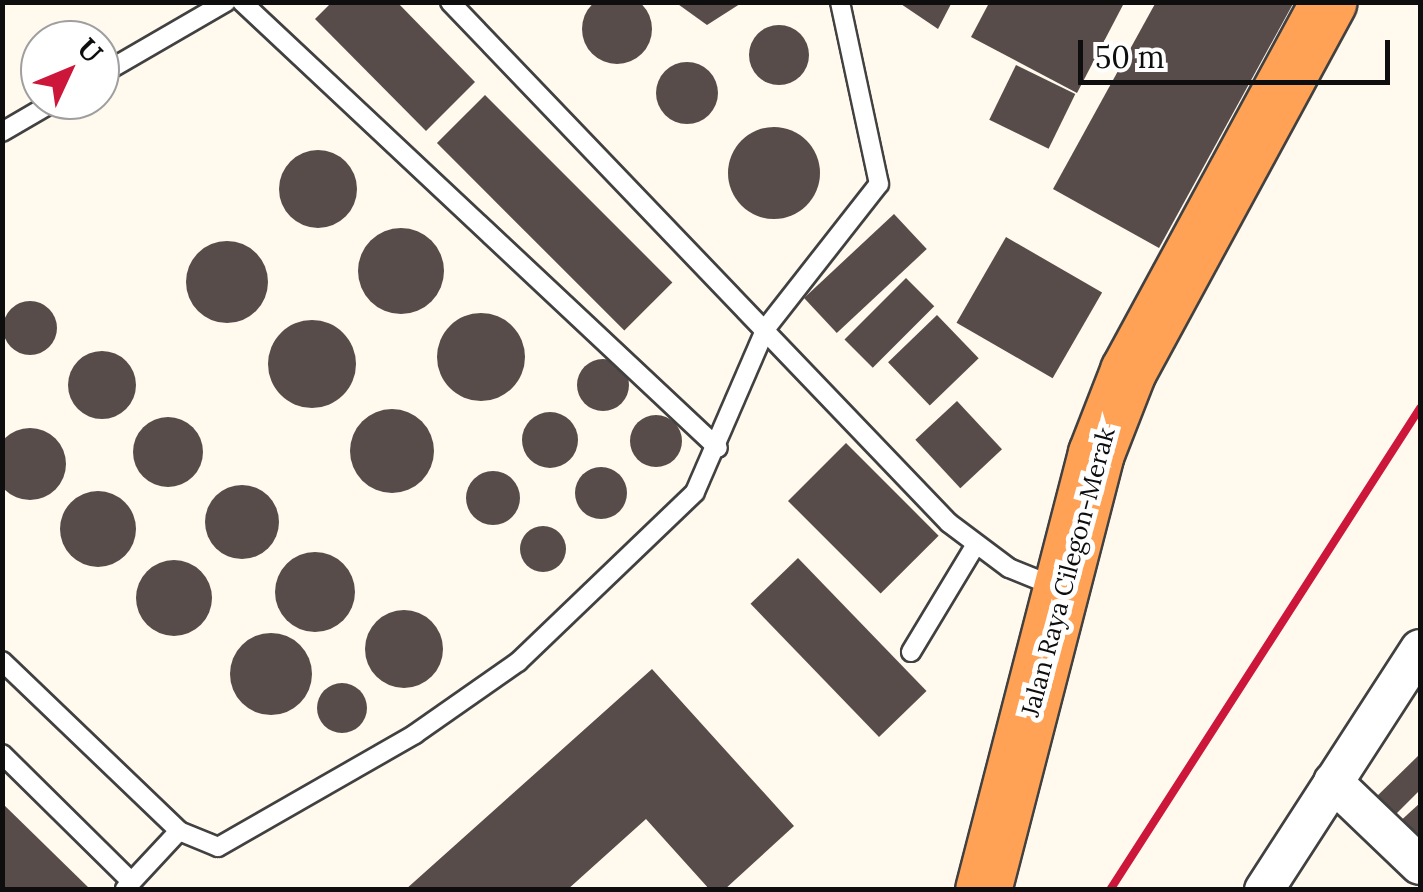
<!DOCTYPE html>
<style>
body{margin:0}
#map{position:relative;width:1423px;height:892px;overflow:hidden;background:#fff9ee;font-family:Lora,serif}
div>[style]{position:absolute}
.building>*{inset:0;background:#574c49;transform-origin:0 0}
.round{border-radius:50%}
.roads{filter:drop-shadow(2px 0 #414141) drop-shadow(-2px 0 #414141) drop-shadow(0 2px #414141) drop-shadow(0 -2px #414141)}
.service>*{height:18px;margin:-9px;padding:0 9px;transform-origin:9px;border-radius:9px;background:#fff}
.minor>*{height:38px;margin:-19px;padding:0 19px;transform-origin:19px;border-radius:19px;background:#fff}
.trunk>*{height:55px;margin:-27.5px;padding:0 27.5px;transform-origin:27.5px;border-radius:27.5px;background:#ffa255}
.rail>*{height:8px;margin:-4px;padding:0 4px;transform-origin:4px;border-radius:4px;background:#cc173b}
span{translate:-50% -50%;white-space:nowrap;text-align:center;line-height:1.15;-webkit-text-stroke:10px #fff;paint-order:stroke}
.street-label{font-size:25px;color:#0e0e0e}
.frame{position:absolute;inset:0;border:5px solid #0e0e0e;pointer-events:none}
.north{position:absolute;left:20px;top:20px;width:100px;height:100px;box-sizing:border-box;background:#fff;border:2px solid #9f9f9f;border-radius:50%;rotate:46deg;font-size:28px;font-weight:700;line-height:40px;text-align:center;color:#0e0e0e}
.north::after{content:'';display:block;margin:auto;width:35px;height:45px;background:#cc173b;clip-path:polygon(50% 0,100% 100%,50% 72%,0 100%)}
.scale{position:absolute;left:1078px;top:40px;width:312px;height:45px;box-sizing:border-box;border:5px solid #0e0e0e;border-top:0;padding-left:12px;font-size:30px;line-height:35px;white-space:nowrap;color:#0e0e0e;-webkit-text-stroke:8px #fff;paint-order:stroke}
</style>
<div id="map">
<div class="building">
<i class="round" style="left:582px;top:-6px;width:70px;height:70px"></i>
<i style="clip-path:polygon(332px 2px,397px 2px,475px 82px,426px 131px,315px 19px)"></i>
<i style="clip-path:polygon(675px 2px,743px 2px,707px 25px)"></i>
<i style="clip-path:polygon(898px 2px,952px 2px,938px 29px)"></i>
<i style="clip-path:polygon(1156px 2px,1294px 2px,1159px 248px,1053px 189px)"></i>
<i style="clip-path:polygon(989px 3px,1124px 3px,1077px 93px,971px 37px)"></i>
<i class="round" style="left:749px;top:25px;width:60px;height:60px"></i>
<i class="round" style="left:656px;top:62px;width:62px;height:62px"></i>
<i style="left:1016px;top:65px;width:66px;height:61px;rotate:26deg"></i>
<i style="left:485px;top:95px;width:265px;height:68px;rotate:45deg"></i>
<i class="round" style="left:728px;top:127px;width:92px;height:92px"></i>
<i class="round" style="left:279px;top:150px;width:78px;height:78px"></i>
<i style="left:894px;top:214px;width:48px;height:123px;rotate:47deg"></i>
<i class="round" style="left:358px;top:228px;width:86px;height:86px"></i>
<i style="left:1006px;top:237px;width:111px;height:99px;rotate:30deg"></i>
<i class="round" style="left:186px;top:241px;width:82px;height:82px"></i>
<i style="left:906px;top:278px;width:40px;height:87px;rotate:45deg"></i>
<i class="round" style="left:3px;top:301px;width:54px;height:54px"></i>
<i class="round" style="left:437px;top:313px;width:88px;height:88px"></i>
<i style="left:937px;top:315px;width:60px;height:68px;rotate:46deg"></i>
<i class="round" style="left:268px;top:320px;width:88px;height:88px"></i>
<i class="round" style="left:68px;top:351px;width:68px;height:68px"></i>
<i class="round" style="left:577px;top:359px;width:52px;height:52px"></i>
<i style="left:957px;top:401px;width:66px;height:57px;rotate:47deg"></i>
<i class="round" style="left:350px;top:409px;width:84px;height:84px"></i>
<i class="round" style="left:522px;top:412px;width:56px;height:56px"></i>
<i class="round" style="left:630px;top:415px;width:52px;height:52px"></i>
<i class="round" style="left:133px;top:417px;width:70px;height:70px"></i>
<i class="round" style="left:-6px;top:428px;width:72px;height:72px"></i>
<i style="left:846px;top:443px;width:131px;height:82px;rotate:45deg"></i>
<i class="round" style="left:575px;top:467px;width:52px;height:52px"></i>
<i class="round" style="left:466px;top:471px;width:54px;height:54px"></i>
<i class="round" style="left:205px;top:485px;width:74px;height:74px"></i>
<i class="round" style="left:60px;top:491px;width:76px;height:76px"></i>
<i class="round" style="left:520px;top:526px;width:46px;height:46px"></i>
<i class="round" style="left:275px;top:552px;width:80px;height:80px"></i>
<i style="left:798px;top:558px;width:185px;height:66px;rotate:46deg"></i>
<i class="round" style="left:136px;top:560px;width:76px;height:76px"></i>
<i class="round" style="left:365px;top:610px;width:78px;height:78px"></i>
<i class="round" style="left:230px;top:633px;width:82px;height:82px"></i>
<i style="clip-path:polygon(652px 669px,794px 826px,724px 890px,710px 890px,646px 819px,567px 890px,405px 890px)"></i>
<i class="round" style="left:317px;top:683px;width:50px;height:50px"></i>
<i style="clip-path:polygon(1420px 754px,1420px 790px,1389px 821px,1371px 802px)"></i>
<i style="clip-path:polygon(2px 803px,91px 890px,2px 890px)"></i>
<i style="clip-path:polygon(1420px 803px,1420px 851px,1396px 825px)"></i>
</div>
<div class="roads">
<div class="service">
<i style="left:242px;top:2px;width:652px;rotate:43.14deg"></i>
<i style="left:450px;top:2px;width:721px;rotate:46.24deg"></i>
<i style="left:949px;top:523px;width:75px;rotate:36.9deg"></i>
<i style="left:1009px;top:568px;width:51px;rotate:22deg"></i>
<i style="left:100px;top:75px;width:146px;rotate:-30.1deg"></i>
<i style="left:2px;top:132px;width:64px;rotate:-30.2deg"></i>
<i style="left:911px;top:652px;width:124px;rotate:-58.9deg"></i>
<i style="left:2px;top:661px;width:245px;rotate:43.8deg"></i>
<i style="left:179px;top:831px;width:42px;rotate:22.3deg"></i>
<i style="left:218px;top:847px;width:227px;rotate:-29.8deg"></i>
<i style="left:415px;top:734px;width:126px;rotate:-35deg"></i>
<i style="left:518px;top:662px;width:245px;rotate:-43.8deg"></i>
<i style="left:695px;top:492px;width:179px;rotate:-66.6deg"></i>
<i style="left:766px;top:328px;width:183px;rotate:-51.9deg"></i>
<i style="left:879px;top:184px;width:186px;rotate:-102.1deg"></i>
<i style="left:2px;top:754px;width:182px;rotate:44.6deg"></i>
<i style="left:125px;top:889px;width:79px;rotate:-47deg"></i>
</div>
<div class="minor">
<i style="left:1333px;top:782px;width:120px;rotate:43.7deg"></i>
<i style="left:1264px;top:890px;width:287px;rotate:-57.1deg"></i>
</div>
<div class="trunk">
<i style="left:983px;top:890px;width:451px;rotate:-75.5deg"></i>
<i style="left:1096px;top:453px;width:88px;rotate:-68.7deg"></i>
<i style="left:1128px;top:371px;width:420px;rotate:-61.5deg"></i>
</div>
</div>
<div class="rail">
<i style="left:1110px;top:890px;width:573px;rotate:-57.25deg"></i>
</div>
<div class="street-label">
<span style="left:1068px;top:572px;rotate:-75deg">Jalan Raya Cilegon-Merak</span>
</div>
<div class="frame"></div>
<div class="north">U</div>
<div class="scale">50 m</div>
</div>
